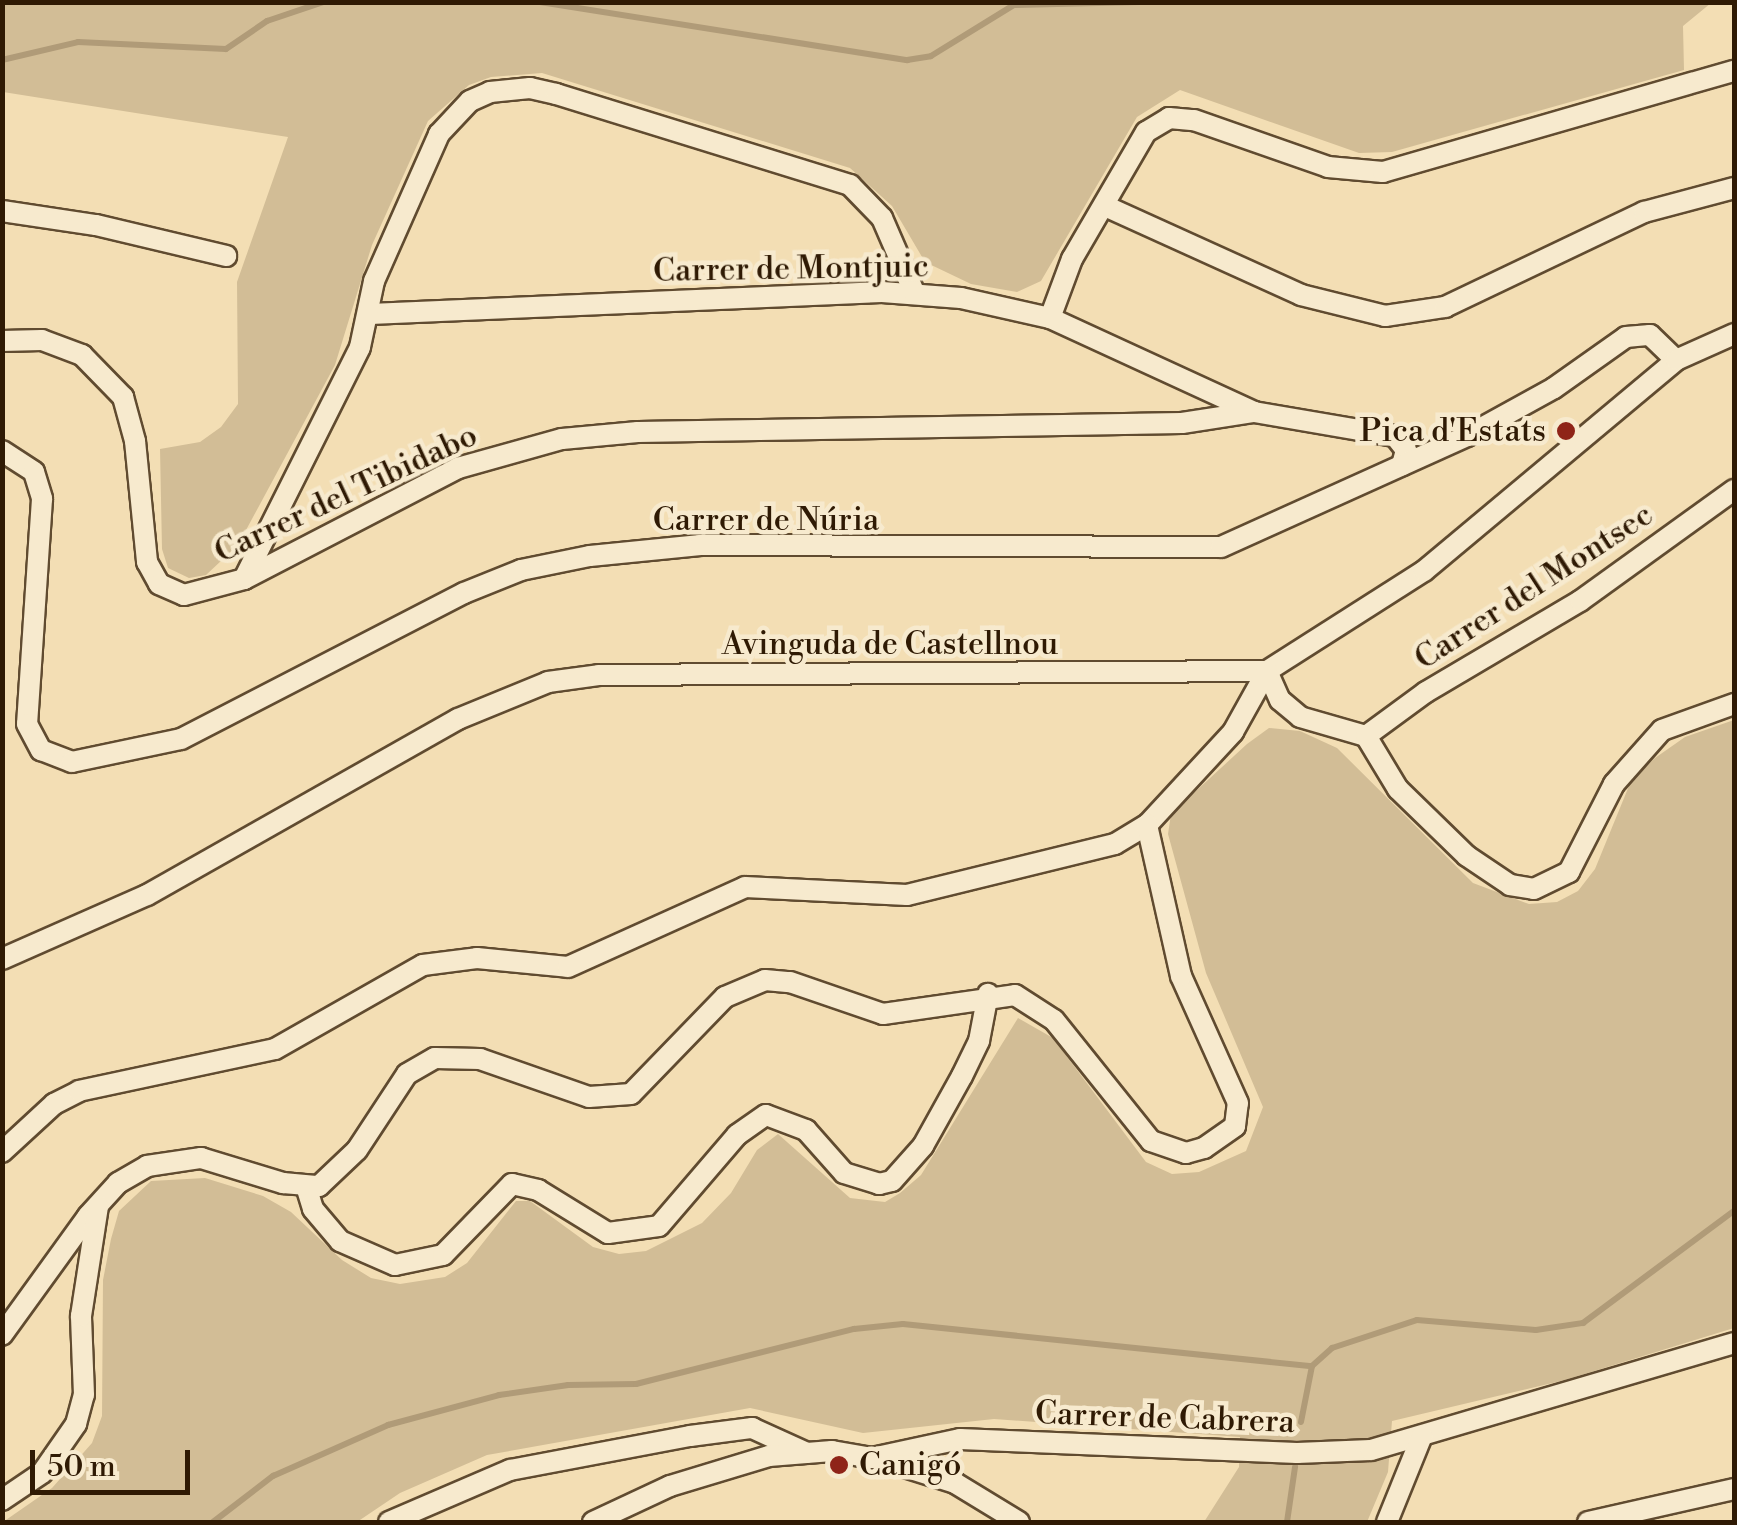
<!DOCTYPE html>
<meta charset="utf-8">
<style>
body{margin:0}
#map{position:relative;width:1737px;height:1525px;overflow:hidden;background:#f3deb4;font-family:"Libre Bodoni",serif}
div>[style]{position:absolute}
.green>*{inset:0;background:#d2bd96}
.stream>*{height:6px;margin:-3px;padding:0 3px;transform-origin:3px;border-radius:3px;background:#b09b78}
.roads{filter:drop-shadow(2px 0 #604b30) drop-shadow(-2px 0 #604b30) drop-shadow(0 2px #604b30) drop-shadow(0 -2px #604b30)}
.minor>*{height:20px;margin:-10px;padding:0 10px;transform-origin:10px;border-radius:10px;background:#f7eace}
.dots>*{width:28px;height:28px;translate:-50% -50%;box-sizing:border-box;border:5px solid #f7eace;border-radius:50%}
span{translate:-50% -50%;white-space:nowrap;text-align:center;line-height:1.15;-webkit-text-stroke:9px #f7eace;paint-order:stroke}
.street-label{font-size:32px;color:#2f1a04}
.poi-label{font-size:32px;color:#2f1a04}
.right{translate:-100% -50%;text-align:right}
.left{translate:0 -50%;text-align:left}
.frame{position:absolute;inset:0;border:5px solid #2f1a04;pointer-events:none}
.scale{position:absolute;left:30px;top:1450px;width:160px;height:45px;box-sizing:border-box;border:5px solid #2f1a04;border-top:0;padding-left:12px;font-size:30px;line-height:35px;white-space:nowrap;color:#2f1a04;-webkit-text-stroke:8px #f7eace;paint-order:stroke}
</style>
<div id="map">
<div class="green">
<i style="clip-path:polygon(2px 3px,3px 2px,1711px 3px,1683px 26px,1684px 70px,1392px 152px,1359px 153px,1180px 90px,1137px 117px,1041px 281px,1017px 292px,971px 284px,925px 262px,892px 206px,850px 168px,542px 73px,491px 77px,469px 85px,428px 121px,372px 245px,335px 365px,238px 545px,206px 575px,189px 578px,168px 568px,162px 549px,160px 449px,200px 442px,221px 427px,238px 404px,237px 282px,288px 137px,3px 92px)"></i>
<i style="clip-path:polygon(1734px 720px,1734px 1328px,1565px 1380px,1392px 1421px,1388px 1472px,1367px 1522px,1204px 1522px,1239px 1467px,1240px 1437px,994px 1419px,863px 1433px,750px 1408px,487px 1455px,400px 1493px,357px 1522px,3px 1522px,52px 1488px,92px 1443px,102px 1416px,103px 1280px,111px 1239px,119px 1211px,151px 1181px,205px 1178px,263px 1196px,291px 1212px,342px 1260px,371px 1278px,400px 1284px,445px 1277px,467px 1263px,516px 1201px,530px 1201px,593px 1247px,619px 1254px,646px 1251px,702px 1223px,731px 1193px,757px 1150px,778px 1134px,850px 1198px,885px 1202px,900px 1193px,921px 1175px,1018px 1018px,1053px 1038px,1146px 1162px,1172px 1174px,1199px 1172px,1246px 1151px,1263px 1107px,1206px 973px,1168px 834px,1171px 814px,1247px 744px,1269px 728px,1300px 731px,1337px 748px,1473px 883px,1529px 904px,1557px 902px,1578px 891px,1595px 869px,1631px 781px,1655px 758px,1685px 737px)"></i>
</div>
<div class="stream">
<i style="left:540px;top:2px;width:372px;rotate:9deg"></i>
<i style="left:907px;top:60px;width:24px;rotate:-9deg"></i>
<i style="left:931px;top:56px;width:97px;rotate:-31.6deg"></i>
<i style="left:1014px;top:5px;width:125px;rotate:-1.4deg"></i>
<i style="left:2px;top:60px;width:78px;rotate:-13.3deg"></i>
<i style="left:78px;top:42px;width:148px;rotate:2.7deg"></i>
<i style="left:226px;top:49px;width:50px;rotate:-34.3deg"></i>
<i style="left:267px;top:21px;width:59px;rotate:-18.7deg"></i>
<i style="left:1301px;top:1422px;width:57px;rotate:-78.9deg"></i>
<i style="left:1312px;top:1366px;width:27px;rotate:-42deg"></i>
<i style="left:1332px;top:1348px;width:89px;rotate:-18.2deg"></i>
<i style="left:1417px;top:1320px;width:119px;rotate:4.8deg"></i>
<i style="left:1536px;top:1330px;width:48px;rotate:-8.5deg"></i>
<i style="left:1583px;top:1323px;width:188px;rotate:-36.6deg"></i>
<i style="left:213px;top:1522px;width:76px;rotate:-37.5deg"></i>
<i style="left:273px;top:1476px;width:126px;rotate:-23.9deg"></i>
<i style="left:388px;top:1425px;width:115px;rotate:-15.1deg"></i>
<i style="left:499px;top:1395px;width:70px;rotate:-8.2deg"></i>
<i style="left:568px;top:1385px;width:68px;rotate:-0.8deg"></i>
<i style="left:636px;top:1384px;width:225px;rotate:-14.2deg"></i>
<i style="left:854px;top:1329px;width:49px;rotate:-5.8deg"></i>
<i style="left:903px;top:1324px;width:411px;rotate:5.9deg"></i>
<i style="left:1287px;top:1522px;width:56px;rotate:-81.7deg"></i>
</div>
<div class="roads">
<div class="minor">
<i style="left:1105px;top:206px;width:215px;rotate:24.4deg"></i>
<i style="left:1301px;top:295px;width:87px;rotate:14deg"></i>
<i style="left:1385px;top:316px;width:61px;rotate:-8.5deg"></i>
<i style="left:1445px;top:307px;width:221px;rotate:-25.5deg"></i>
<i style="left:1644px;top:212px;width:93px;rotate:-14.9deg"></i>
<i style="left:2px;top:211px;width:95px;rotate:8.5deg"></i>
<i style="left:96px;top:225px;width:134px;rotate:13.4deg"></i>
<i style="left:370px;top:314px;width:512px;rotate:-2.46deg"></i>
<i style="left:882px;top:292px;width:79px;rotate:4.3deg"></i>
<i style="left:961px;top:298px;width:91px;rotate:12.7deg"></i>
<i style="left:1050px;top:318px;width:225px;rotate:24.7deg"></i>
<i style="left:1254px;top:412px;width:143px;rotate:9.7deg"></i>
<i style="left:1395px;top:436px;width:18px;rotate:52deg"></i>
<i style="left:1406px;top:450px;width:16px;rotate:105deg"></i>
<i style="left:1050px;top:318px;width:63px;rotate:-69.6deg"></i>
<i style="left:1072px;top:259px;width:147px;rotate:-59.8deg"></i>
<i style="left:1146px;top:132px;width:27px;rotate:-31deg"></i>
<i style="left:1169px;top:118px;width:25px;rotate:5deg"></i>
<i style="left:1194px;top:120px;width:142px;rotate:19.3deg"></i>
<i style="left:1328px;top:167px;width:55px;rotate:5.2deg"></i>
<i style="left:1383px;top:172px;width:365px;rotate:-16.1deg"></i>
<i style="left:2px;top:341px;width:40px;rotate:-1.4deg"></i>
<i style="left:42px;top:340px;width:43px;rotate:20.6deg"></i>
<i style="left:82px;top:355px;width:59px;rotate:45.7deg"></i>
<i style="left:123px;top:397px;width:46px;rotate:74.7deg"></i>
<i style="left:135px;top:441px;width:122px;rotate:84.3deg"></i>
<i style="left:147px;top:562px;width:25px;rotate:61deg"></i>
<i style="left:159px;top:584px;width:27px;rotate:24deg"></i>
<i style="left:184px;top:595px;width:62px;rotate:-14.9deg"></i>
<i style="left:244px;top:579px;width:241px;rotate:-27.4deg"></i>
<i style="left:458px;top:468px;width:108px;rotate:-15.6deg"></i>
<i style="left:562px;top:439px;width:76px;rotate:-5.3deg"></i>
<i style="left:638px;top:432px;width:544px;rotate:-0.95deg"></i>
<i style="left:1182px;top:423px;width:73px;rotate:-8.7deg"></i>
<i style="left:2px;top:451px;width:38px;rotate:33deg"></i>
<i style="left:34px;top:472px;width:28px;rotate:73deg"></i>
<i style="left:42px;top:499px;width:225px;rotate:93.8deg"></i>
<i style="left:27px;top:724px;width:30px;rotate:62deg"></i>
<i style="left:41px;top:750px;width:33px;rotate:21deg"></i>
<i style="left:72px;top:762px;width:111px;rotate:-11.9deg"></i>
<i style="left:181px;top:739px;width:318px;rotate:-27.3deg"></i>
<i style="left:464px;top:593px;width:61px;rotate:-22deg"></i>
<i style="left:521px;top:570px;width:70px;rotate:-11.5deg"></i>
<i style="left:590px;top:556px;width:111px;rotate:-5.7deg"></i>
<i style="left:700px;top:545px;width:521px;rotate:0.22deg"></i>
<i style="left:1221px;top:547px;width:270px;rotate:-24.3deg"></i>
<i style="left:1467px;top:436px;width:99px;rotate:-28.9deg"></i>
<i style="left:1554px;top:388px;width:88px;rotate:-35.3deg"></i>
<i style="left:1626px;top:337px;width:24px;rotate:-5deg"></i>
<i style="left:1650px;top:335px;width:36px;rotate:44deg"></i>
<i style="left:244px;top:579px;width:259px;rotate:-63.4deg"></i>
<i style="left:360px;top:347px;width:67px;rotate:-78deg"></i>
<i style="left:374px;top:281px;width:161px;rotate:-66.1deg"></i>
<i style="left:439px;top:134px;width:45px;rotate:-46.8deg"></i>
<i style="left:470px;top:101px;width:22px;rotate:-24deg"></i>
<i style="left:490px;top:92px;width:40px;rotate:-5.7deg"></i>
<i style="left:530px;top:88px;width:27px;rotate:13deg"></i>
<i style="left:556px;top:94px;width:308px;rotate:17.2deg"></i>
<i style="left:850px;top:185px;width:46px;rotate:45.9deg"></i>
<i style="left:882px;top:218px;width:81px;rotate:66.6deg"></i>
<i style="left:1267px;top:671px;width:32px;rotate:66deg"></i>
<i style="left:1280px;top:700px;width:26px;rotate:40deg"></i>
<i style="left:1300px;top:717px;width:69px;rotate:16.1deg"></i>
<i style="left:1366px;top:736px;width:62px;rotate:58.9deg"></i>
<i style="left:1398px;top:789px;width:96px;rotate:44.2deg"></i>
<i style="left:1467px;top:856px;width:52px;rotate:34deg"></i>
<i style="left:1510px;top:885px;width:24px;rotate:9deg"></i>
<i style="left:1534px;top:889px;width:39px;rotate:-26deg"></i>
<i style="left:1569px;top:872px;width:99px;rotate:-62.9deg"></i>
<i style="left:1614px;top:784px;width:72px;rotate:-48.4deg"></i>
<i style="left:1662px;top:730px;width:77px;rotate:-19.9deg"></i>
<i style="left:1366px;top:736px;width:74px;rotate:-36.3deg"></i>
<i style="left:1426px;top:692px;width:179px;rotate:-30.6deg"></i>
<i style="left:1580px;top:601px;width:190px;rotate:-35.8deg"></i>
<i style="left:2px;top:959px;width:158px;rotate:-23.8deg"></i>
<i style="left:147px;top:895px;width:357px;rotate:-29.5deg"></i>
<i style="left:458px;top:719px;width:97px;rotate:-22.3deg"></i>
<i style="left:548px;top:682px;width:51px;rotate:-7.8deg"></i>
<i style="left:599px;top:675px;width:668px;rotate:-0.34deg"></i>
<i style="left:1267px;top:671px;width:186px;rotate:-32.5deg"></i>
<i style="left:1424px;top:571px;width:329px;rotate:-39.9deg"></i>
<i style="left:1676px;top:360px;width:64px;rotate:-24.1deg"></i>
<i style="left:2px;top:1152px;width:71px;rotate:-42.7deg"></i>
<i style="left:54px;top:1104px;width:28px;rotate:-27deg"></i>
<i style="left:79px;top:1091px;width:200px;rotate:-12.1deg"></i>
<i style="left:275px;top:1049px;width:170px;rotate:-29.6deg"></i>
<i style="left:423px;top:965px;width:54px;rotate:-7.4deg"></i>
<i style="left:477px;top:958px;width:91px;rotate:5.6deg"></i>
<i style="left:568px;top:967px;width:194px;rotate:-24.3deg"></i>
<i style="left:745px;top:887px;width:162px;rotate:2.8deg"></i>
<i style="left:907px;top:895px;width:214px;rotate:-13.8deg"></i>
<i style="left:1115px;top:844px;width:37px;rotate:-31deg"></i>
<i style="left:1147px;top:825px;width:127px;rotate:-47.2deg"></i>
<i style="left:1233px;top:732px;width:70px;rotate:-60.9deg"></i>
<i style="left:306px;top:1186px;width:24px;rotate:73deg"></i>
<i style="left:313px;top:1209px;width:42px;rotate:49.8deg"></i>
<i style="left:340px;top:1241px;width:60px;rotate:23.6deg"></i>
<i style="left:395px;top:1265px;width:49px;rotate:-11.8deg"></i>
<i style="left:443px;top:1255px;width:99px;rotate:-45.8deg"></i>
<i style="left:512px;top:1184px;width:27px;rotate:13deg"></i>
<i style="left:538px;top:1190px;width:82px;rotate:31.6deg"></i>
<i style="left:608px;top:1233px;width:51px;rotate:-7.8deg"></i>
<i style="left:659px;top:1226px;width:120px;rotate:-49.4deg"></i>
<i style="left:737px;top:1135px;width:35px;rotate:-35deg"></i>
<i style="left:766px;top:1115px;width:43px;rotate:20.6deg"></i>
<i style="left:806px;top:1130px;width:57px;rotate:48.5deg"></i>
<i style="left:844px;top:1173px;width:37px;rotate:17deg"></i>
<i style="left:879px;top:1184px;width:13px;rotate:-13deg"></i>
<i style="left:892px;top:1181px;width:47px;rotate:-48.5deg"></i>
<i style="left:923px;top:1146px;width:80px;rotate:-60.9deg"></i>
<i style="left:962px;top:1076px;width:39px;rotate:-64deg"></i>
<i style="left:979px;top:1041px;width:48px;rotate:-79.2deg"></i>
<i style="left:2px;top:1335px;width:147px;rotate:-54.1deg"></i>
<i style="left:88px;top:1216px;width:45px;rotate:-47.7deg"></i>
<i style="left:118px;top:1183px;width:34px;rotate:-30deg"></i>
<i style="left:147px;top:1166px;width:55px;rotate:-8.4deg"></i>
<i style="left:201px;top:1158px;width:86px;rotate:17deg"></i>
<i style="left:283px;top:1183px;width:36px;rotate:5deg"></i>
<i style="left:319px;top:1186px;width:52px;rotate:-43.5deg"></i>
<i style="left:357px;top:1150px;width:91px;rotate:-56.7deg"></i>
<i style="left:407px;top:1074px;width:32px;rotate:-30deg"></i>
<i style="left:435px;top:1058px;width:45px;rotate:1.3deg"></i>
<i style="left:480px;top:1059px;width:115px;rotate:19.2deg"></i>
<i style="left:589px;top:1097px;width:42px;rotate:-4.1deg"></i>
<i style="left:631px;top:1094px;width:135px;rotate:-45.9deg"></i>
<i style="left:725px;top:997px;width:43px;rotate:-23deg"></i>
<i style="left:765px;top:980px;width:25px;rotate:5deg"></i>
<i style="left:790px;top:982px;width:98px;rotate:19deg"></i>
<i style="left:883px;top:1014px;width:133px;rotate:-8.2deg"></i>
<i style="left:1015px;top:995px;width:46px;rotate:32.7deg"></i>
<i style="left:1054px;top:1020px;width:155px;rotate:51.3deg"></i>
<i style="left:1151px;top:1141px;width:37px;rotate:19deg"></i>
<i style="left:1186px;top:1153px;width:19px;rotate:-16deg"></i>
<i style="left:1204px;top:1148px;width:38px;rotate:-35deg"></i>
<i style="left:1235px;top:1126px;width:23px;rotate:-83deg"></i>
<i style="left:1238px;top:1103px;width:139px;rotate:-114.2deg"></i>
<i style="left:1181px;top:976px;width:155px;rotate:-102.7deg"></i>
<i style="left:879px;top:1459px;width:80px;rotate:17.5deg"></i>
<i style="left:955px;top:1483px;width:75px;rotate:31.4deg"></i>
<i style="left:2px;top:1500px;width:48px;rotate:-34deg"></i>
<i style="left:42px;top:1473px;width:60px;rotate:-55.2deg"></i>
<i style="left:76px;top:1424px;width:30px;rotate:-75deg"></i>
<i style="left:84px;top:1395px;width:79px;rotate:-92.2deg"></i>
<i style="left:81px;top:1316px;width:111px;rotate:-81.2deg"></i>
<i style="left:389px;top:1522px;width:132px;rotate:-23.3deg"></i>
<i style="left:510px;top:1470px;width:183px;rotate:-10.7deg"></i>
<i style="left:690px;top:1436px;width:63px;rotate:-7.4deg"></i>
<i style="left:752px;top:1428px;width:60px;rotate:24.4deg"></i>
<i style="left:593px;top:1522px;width:85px;rotate:-25.1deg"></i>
<i style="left:670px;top:1486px;width:103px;rotate:-16.9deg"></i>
<i style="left:769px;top:1456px;width:63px;rotate:-4.5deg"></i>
<i style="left:832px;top:1451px;width:41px;rotate:9.9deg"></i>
<i style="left:872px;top:1458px;width:90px;rotate:-12.2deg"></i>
<i style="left:960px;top:1439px;width:337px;rotate:2.4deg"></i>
<i style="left:1297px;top:1453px;width:74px;rotate:-2.3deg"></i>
<i style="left:1371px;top:1450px;width:378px;rotate:-16.4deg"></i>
<i style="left:1387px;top:1522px;width:93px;rotate:-67.9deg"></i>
<i style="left:1588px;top:1522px;width:150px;rotate:-12.7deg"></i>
</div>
</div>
<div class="dots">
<i style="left:1566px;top:431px;background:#8f2418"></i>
<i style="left:839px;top:1465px;background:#8f2418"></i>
</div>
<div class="street-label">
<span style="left:791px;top:269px;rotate:-1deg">Carrer de Montjuic</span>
<span style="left:346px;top:494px;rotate:-25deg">Carrer del Tibidabo</span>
<span style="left:766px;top:520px">Carrer de Núria</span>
<span style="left:1534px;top:587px;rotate:-33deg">Carrer del Montsec</span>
<span style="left:890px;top:644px">Avinguda de Castellnou</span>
<span style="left:1165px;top:1418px;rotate:2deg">Carrer de Cabrera</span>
</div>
<div class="poi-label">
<span class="right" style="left:1546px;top:431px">Pica d'Estats</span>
<span class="left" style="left:859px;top:1465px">Canigó</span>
</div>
<div class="frame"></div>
<div class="scale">50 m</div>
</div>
